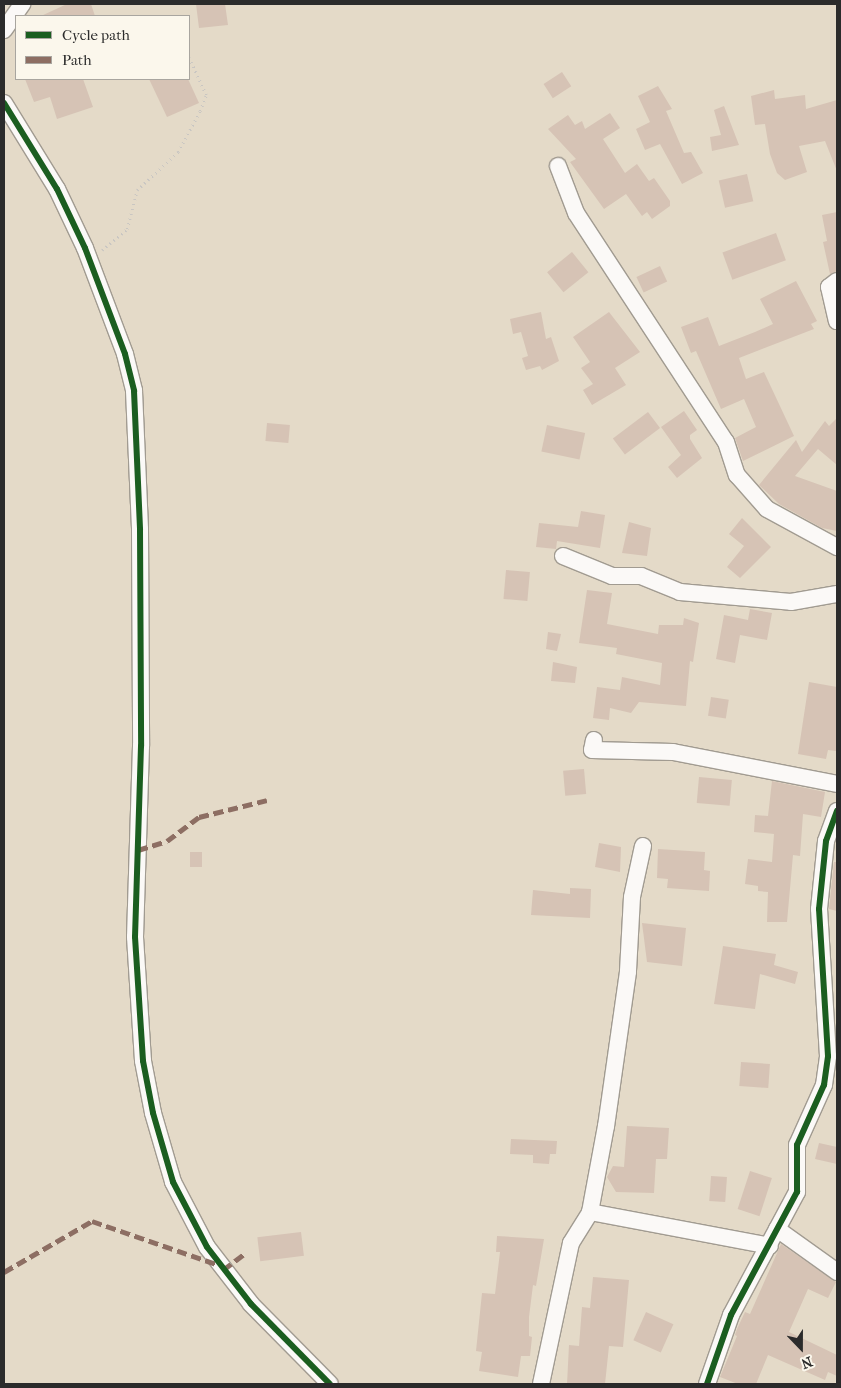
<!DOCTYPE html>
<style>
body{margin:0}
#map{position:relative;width:841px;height:1388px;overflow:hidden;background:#e4dac8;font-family:"IM FELL French Canon",serif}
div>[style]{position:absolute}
.building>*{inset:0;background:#d6c3b5;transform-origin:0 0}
.path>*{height:2.5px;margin-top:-1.25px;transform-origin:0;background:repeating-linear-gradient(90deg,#c9c6c2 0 1px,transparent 0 5px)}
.roads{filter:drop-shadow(1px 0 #a19b91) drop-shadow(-1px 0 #a19b91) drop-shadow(0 1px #a19b91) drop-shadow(0 -1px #a19b91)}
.minor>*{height:16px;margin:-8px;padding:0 8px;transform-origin:8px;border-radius:8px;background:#fbf9f7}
.quiet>*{height:5px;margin-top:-2.5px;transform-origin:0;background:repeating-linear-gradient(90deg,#8d6e63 0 10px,transparent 0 15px)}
.cycleway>*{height:6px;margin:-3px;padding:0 3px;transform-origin:3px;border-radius:3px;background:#1b5e20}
span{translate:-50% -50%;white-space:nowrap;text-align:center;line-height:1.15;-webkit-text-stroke:4.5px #fbf7ec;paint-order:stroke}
.frame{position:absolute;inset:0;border:5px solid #2b2b2b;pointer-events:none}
.legend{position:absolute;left:15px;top:15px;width:175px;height:65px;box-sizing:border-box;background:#fbf7ec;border:1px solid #a8a59f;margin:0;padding:6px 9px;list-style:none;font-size:15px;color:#2b2b2b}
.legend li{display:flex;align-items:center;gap:10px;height:25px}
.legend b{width:25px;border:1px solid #a8a59f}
.north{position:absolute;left:776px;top:1323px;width:50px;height:50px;-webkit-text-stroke:4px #fbf7ec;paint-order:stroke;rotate:158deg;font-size:14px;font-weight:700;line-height:20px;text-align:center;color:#2b2b2b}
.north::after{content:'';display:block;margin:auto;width:18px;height:22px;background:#2b2b2b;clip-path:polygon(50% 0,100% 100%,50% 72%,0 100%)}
</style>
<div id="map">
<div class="building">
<i style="clip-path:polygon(67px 4px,91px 4px,95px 16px,41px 16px)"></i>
<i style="clip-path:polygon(196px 4px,225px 4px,228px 25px,199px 28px)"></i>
<i style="left:562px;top:72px;width:17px;height:22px;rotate:57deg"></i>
<i style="clip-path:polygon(25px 79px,83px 79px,93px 107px,57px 119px,50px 97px,34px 102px)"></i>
<i style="clip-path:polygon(149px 79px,188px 79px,199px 103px,167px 117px)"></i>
<i style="clip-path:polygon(658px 86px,672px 109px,666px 111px,684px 153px,691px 152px,703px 173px,682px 184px,660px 144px,645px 150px,636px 129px,650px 122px,638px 96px)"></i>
<i style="clip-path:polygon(774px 90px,775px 99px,805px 95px,806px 109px,837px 100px,837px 171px,825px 141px,799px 146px,807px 172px,785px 180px,777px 173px,770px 154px,765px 124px,755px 125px,751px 96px)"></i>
<i style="clip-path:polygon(724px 106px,739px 145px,712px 151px,710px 137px,721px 135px,714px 110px)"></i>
<i style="clip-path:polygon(610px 113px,620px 128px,603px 139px,625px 173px,637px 164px,649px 181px,654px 178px,670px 201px,670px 206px,652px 219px,647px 212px,642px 216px,626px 194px,604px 209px,570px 162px,576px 159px,548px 129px,568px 115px,575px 125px,582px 121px,585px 129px)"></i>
<i style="left:747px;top:174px;width:28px;height:29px;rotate:77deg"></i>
<i style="clip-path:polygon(837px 212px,837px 271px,830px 274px,823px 242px,827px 241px,822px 215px)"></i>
<i style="left:776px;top:233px;width:29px;height:57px;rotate:70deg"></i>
<i style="left:572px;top:252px;width:26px;height:32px;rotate:51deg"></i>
<i style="left:660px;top:266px;width:17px;height:26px;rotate:65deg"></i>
<i style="clip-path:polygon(796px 281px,817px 321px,811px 324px,814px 329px,739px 358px,746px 379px,764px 372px,794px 436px,743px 461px,735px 438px,756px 427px,744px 399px,721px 409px,696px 351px,691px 353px,681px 327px,708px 317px,719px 346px,755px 332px,773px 324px,760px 299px)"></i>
<i style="clip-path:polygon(541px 312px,546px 339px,551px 337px,559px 361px,542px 370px,540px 366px,526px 370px,522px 358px,528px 356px,521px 332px,513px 334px,510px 319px)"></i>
<i style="clip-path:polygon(609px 312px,640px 352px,615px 368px,626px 385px,592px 405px,583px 390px,593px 384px,581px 368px,590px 362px,573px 337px)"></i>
<i style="clip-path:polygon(684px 411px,697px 430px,690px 435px,690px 439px,702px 458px,677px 478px,668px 467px,681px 455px,661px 427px)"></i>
<i style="left:648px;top:412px;width:20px;height:44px;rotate:53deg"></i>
<i style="clip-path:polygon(837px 418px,837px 465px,818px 449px,795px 476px,837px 491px,837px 531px,822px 528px,779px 504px,759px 485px,796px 440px,802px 452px,825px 421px,829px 426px)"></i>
<i style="left:267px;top:423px;width:23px;height:18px;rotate:5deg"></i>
<i style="left:547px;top:425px;width:39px;height:27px;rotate:12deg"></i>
<i style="clip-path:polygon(581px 511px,605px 515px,600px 548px,557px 541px,556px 549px,536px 547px,539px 523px,578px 527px)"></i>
<i style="clip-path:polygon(742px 518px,771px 547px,740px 578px,727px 567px,744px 546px,729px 534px)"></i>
<i style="clip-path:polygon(629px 522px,651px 528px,647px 556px,622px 553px)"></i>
<i style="left:506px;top:570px;width:24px;height:29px;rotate:5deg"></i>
<i style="clip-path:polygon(587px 590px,612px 593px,607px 624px,658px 634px,659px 625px,683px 625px,684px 618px,699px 623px,693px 662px,690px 661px,686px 706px,639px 702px,631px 713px,610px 708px,609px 720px,593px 718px,597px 687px,620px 690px,622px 677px,660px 685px,662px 663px,616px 654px,617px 648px,579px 643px)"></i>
<i style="clip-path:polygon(750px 609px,772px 613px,767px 640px,740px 635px,735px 663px,716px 659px,724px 615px,748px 620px)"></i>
<i style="clip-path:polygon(548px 632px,561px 634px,557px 651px,546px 649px)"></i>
<i style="clip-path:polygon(553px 662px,577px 667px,575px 683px,551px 681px)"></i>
<i style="clip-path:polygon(809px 682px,837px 687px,836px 751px,828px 750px,826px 759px,798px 754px)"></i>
<i style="left:711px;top:697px;width:18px;height:19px;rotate:9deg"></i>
<i style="left:584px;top:769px;width:25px;height:21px;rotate:85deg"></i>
<i style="left:699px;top:777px;width:33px;height:26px;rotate:5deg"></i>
<i style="clip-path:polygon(772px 781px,825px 792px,821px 817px,803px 814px,800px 856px,793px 855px,787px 922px,767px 922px,768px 892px,758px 891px,758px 886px,745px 884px,748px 859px,772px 862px,774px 834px,754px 832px,755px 815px,768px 816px)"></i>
<i style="clip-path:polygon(599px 843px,621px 847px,620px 872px,595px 867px)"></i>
<i style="clip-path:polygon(658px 849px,705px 852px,704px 870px,710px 871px,709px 891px,667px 888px,668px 879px,657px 878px)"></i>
<i style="left:190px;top:852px;width:12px;height:15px"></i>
<i style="clip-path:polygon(834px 862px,837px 862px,837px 911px,829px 909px)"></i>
<i style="clip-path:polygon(570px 888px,591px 889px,590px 918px,531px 915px,533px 890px,570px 894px)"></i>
<i style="clip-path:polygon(642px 923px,686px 928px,682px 966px,647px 962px)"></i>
<i style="clip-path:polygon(723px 946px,776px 954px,774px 965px,798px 972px,795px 984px,760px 974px,755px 1009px,714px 1004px)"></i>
<i style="left:741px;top:1062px;width:29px;height:24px;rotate:4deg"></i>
<i style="clip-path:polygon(627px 1126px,669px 1128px,667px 1159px,656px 1159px,654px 1193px,616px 1192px,607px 1177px,613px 1166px,624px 1167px)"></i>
<i style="clip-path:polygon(511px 1139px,557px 1141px,556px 1154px,550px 1154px,549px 1164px,533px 1163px,533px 1155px,510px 1154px)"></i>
<i style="clip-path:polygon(819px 1143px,837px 1147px,837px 1164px,815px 1159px)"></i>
<i style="left:750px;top:1171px;width:23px;height:40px;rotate:18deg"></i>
<i style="left:711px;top:1176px;width:16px;height:25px;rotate:4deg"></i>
<i style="left:301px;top:1232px;width:24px;height:44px;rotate:83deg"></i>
<i style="clip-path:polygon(497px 1236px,544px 1239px,536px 1286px,533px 1285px,529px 1317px,529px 1336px,532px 1337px,530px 1356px,521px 1356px,518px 1377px,479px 1371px,482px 1352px,476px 1351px,482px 1293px,495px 1294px,500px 1252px,496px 1252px)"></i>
<i style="clip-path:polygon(781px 1244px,836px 1282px,828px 1298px,808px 1289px,789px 1332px,837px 1355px,837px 1376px,828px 1372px,825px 1380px,768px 1355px,756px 1384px,738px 1384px,720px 1377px,737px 1336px,735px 1335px,737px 1329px,745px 1312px,750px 1314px)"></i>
<i style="clip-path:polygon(593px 1277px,629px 1280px,623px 1347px,609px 1346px,605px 1384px,567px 1384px,569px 1345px,579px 1346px,582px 1307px,590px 1308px)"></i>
<i style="left:646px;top:1312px;width:30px;height:31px;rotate:24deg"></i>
</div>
<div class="path">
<i style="left:102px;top:250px;width:33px;rotate:-40deg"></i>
<i style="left:127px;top:229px;width:40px;rotate:-75.6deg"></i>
<i style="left:137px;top:190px;width:56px;rotate:-42.8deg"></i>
<i style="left:178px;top:152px;width:47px;rotate:-61.8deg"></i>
<i style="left:200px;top:111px;width:17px;rotate:-69deg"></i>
<i style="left:206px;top:95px;width:41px;rotate:-114.7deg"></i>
</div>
<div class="roads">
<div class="minor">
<i style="left:4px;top:30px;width:32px;rotate:-55deg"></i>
<i style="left:4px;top:103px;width:101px;rotate:58.4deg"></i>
<i style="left:57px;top:189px;width:65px;rotate:64.6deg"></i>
<i style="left:85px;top:248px;width:113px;rotate:69.3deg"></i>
<i style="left:125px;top:354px;width:38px;rotate:76deg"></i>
<i style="left:134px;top:391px;width:139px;rotate:87.5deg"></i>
<i style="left:140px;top:530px;width:216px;rotate:89.7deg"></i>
<i style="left:141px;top:746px;width:191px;rotate:91.8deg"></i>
<i style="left:135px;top:937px;width:124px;rotate:86.3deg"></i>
<i style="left:143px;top:1061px;width:53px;rotate:79.1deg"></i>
<i style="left:153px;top:1113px;width:72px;rotate:73.8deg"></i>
<i style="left:173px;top:1182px;width:73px;rotate:62.4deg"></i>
<i style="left:207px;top:1247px;width:72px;rotate:52.3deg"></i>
<i style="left:251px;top:1304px;width:112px;rotate:45.4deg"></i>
<i style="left:558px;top:166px;width:50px;rotate:69deg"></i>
<i style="left:576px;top:213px;width:274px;rotate:56.8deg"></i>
<i style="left:726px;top:442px;width:35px;rotate:72deg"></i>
<i style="left:737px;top:475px;width:45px;rotate:48.6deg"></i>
<i style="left:767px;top:509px;width:80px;rotate:28.5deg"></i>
<i style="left:837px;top:281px;width:10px;rotate:143deg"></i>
<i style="left:829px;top:287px;width:35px;rotate:77deg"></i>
<i style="left:563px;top:556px;width:53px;rotate:22.2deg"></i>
<i style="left:612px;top:576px;width:29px"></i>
<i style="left:641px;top:576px;width:42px;rotate:22.3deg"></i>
<i style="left:680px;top:592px;width:111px;rotate:5.1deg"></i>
<i style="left:791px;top:602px;width:47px;rotate:-9.9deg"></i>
<i style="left:594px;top:740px;width:10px;rotate:101deg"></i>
<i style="left:592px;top:750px;width:81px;rotate:1.4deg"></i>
<i style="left:673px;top:752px;width:167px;rotate:11deg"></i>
<i style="left:643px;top:846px;width:52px;rotate:102.2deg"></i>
<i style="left:632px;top:897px;width:75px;rotate:93.1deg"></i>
<i style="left:628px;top:972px;width:156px;rotate:98.1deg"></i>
<i style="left:606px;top:1126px;width:87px;rotate:100.5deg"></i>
<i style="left:590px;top:1212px;width:183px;rotate:10.7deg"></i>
<i style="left:777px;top:1229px;width:74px;rotate:35.6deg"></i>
<i style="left:541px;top:1384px;width:144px;rotate:-78deg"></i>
<i style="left:571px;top:1243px;width:36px;rotate:-58deg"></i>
<i style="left:707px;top:1384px;width:73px;rotate:-70.8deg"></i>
<i style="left:731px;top:1315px;width:140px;rotate:-61.8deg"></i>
<i style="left:797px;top:1192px;width:47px;rotate:-90deg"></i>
<i style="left:797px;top:1145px;width:66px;rotate:-65.8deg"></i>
<i style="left:824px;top:1085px;width:29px;rotate:-82deg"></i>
<i style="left:828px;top:1056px;width:147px;rotate:-93.5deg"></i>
<i style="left:819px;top:909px;width:68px;rotate:-84.1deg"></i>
<i style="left:826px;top:841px;width:32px;rotate:-70deg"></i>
</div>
</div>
<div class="quiet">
<i style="left:138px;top:850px;width:30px;rotate:-17deg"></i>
<i style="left:167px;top:841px;width:40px;rotate:-37deg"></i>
<i style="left:199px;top:817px;width:70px;rotate:-14deg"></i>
<i style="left:223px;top:1270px;width:26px;rotate:-37deg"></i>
<i style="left:4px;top:1272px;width:102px;rotate:-30.1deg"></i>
<i style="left:92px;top:1221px;width:134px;rotate:19.1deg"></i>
</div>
<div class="cycleway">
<i style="left:4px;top:103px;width:101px;rotate:58.4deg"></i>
<i style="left:57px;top:189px;width:65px;rotate:64.6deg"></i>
<i style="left:85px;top:248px;width:113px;rotate:69.3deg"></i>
<i style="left:125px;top:354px;width:38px;rotate:76deg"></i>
<i style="left:134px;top:391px;width:139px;rotate:87.5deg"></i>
<i style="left:140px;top:530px;width:216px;rotate:89.7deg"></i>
<i style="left:141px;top:746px;width:191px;rotate:91.8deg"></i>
<i style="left:135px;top:937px;width:124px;rotate:86.3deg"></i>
<i style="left:143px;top:1061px;width:53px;rotate:79.1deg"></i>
<i style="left:153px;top:1113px;width:72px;rotate:73.8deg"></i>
<i style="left:173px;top:1182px;width:73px;rotate:62.4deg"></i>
<i style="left:207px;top:1247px;width:72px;rotate:52.3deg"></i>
<i style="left:251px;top:1304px;width:112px;rotate:45.4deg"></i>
<i style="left:707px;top:1384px;width:73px;rotate:-70.8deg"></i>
<i style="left:731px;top:1315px;width:140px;rotate:-61.8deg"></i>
<i style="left:797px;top:1192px;width:47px;rotate:-90deg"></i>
<i style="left:797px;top:1145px;width:66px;rotate:-65.8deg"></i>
<i style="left:824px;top:1085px;width:29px;rotate:-82deg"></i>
<i style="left:828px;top:1056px;width:147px;rotate:-93.5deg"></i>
<i style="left:819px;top:909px;width:68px;rotate:-84.1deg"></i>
<i style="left:826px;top:841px;width:32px;rotate:-70deg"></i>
</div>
<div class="frame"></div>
<ul class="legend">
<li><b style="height:6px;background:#1b5e20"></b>Cycle path</li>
<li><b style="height:6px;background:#8d6e63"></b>Path</li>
</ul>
<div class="north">N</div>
</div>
